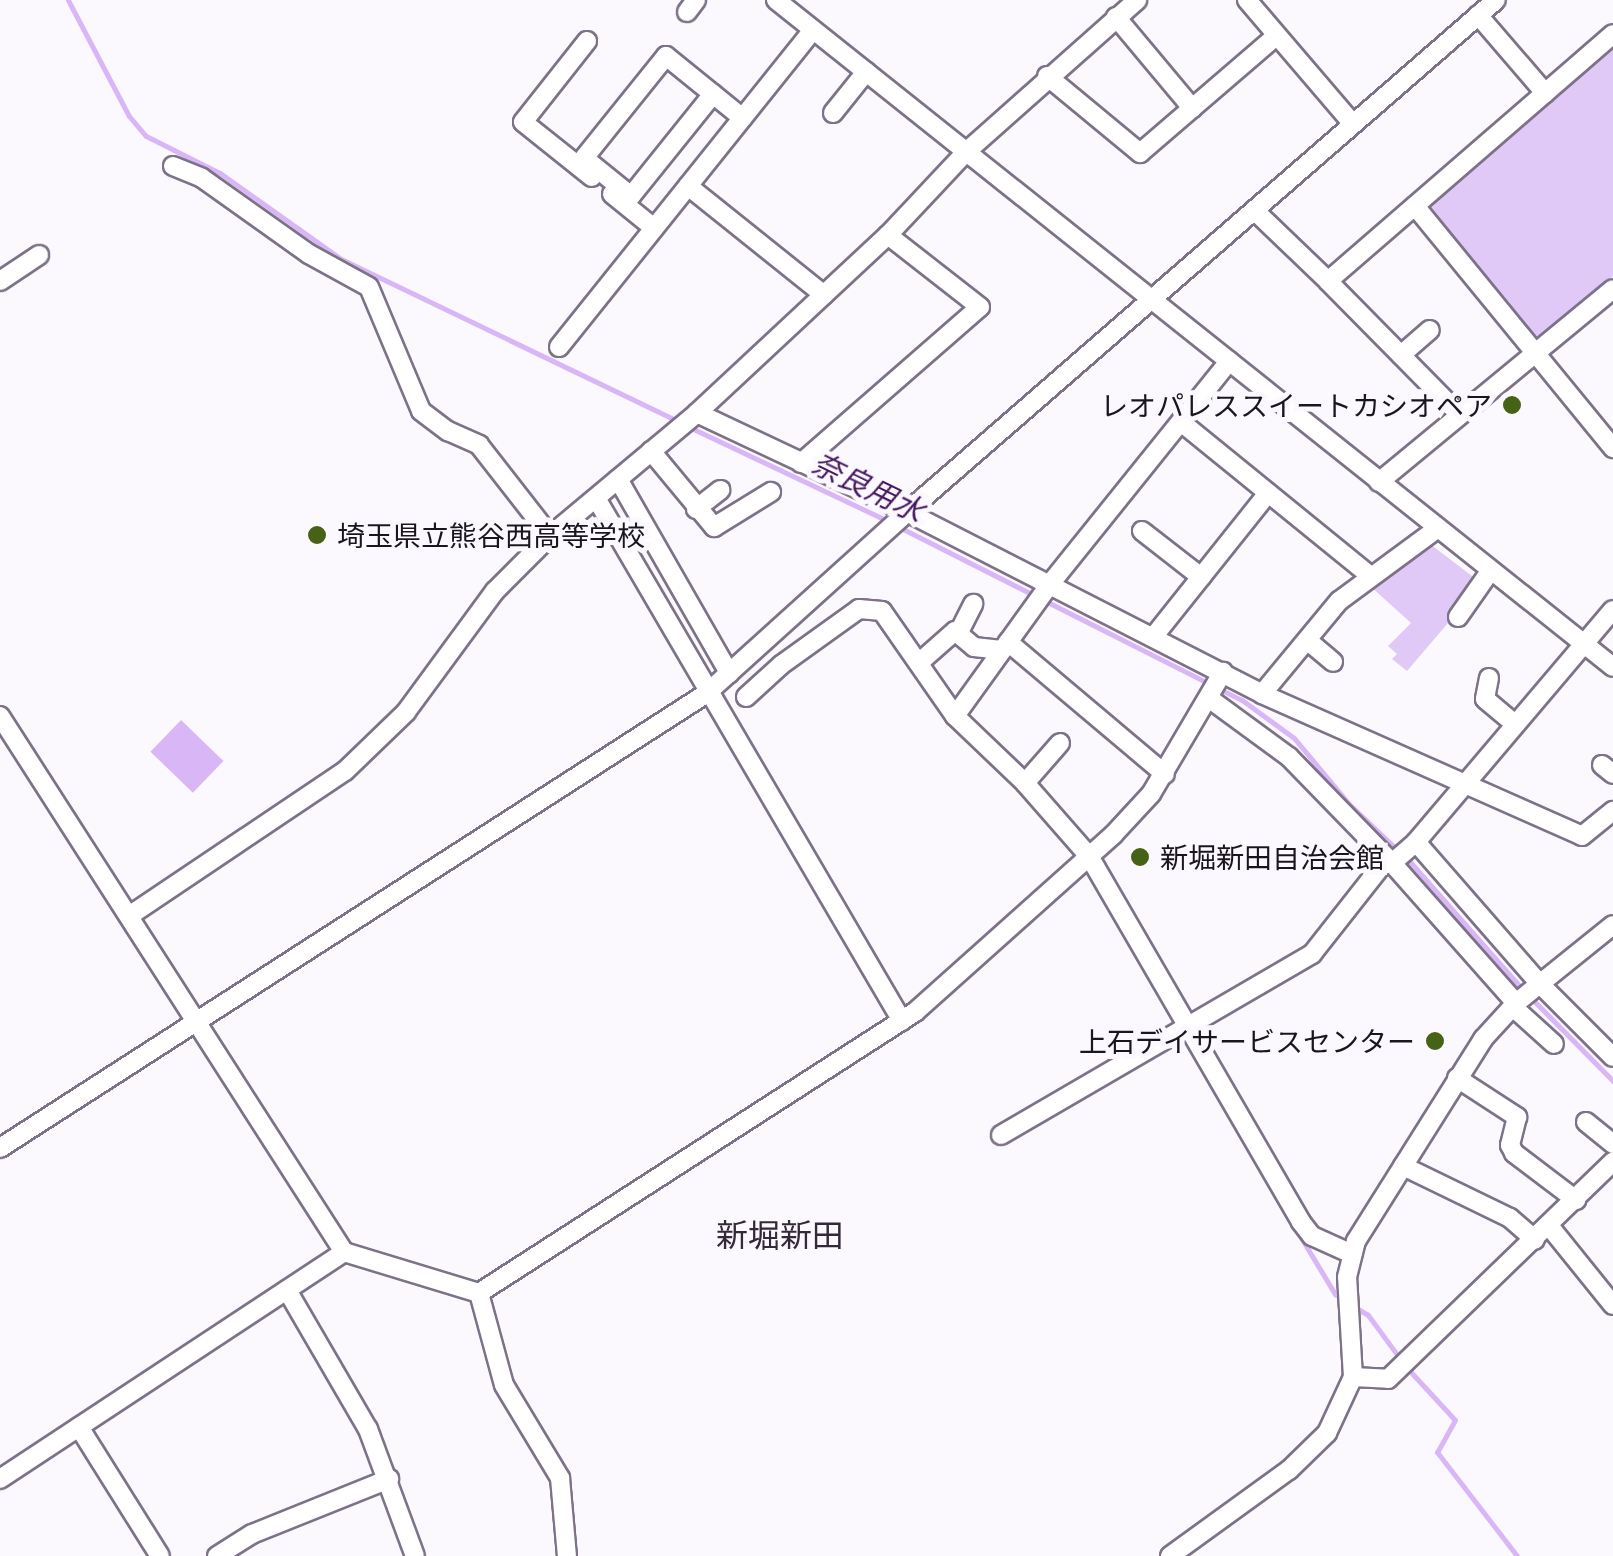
<!DOCTYPE html>
<meta charset="utf-8">
<style>
body{margin:0}
#map{position:relative;width:1613px;height:1556px;overflow:hidden;background:#fbf9fe;font-family:"Noto Serif","Noto Sans JP",serif}
div>[style]{position:absolute}
.green>*{inset:0;background:#e1c9f7}
.water>*{inset:0;background:#d9b7f7;transform-origin:0 0}
.stream>*{height:5px;margin:-2.5px;padding:0 2.5px;transform-origin:2.5px;border-radius:2.5px;background:#d9b7f7}
.roads{filter:drop-shadow(2px 0 #7d7288) drop-shadow(-2px 0 #7d7288) drop-shadow(0 2px #7d7288) drop-shadow(0 -2px #7d7288)}
.minor>*{height:18px;margin:-9px;padding:0 9px;transform-origin:9px;border-radius:9px;background:#fff}
.dots>*{width:28px;height:28px;translate:-50% -50%;box-sizing:border-box;border:5px solid #fbf9fe;border-radius:50%}
span{translate:-50% -50%;white-space:nowrap;text-align:center;line-height:1.15;-webkit-text-stroke:10px #fbf9fe;paint-order:stroke}
.poi-label{font-size:28px;color:#1a151e}
.right{translate:-100% -50%;text-align:right}
.left{translate:0 -50%;text-align:left}
.water-label{font-size:30px;color:#441860;font-style:italic}
.quarter-label{font-size:32px;color:#33293b}
</style>
<div id="map">
<div class="green">
<i style="clip-path:polygon(1613px 43px,1613px 276px,1539px 336px,1529px 335px,1428px 211px,1429px 202px)"></i>
<i style="clip-path:polygon(1430px 544px,1476px 579px,1448px 623px,1407px 671px,1392px 659px,1397px 654px,1388px 646px,1411px 623px,1369px 585px)"></i>
</div>
<div class="water">
<i style="left:181px;top:720px;width:59px;height:44px;rotate:44deg"></i>
</div>
<div class="stream">
<i style="left:68px;top:0;width:131px;rotate:62.3deg"></i>
<i style="left:129px;top:116px;width:26px;rotate:50deg"></i>
<i style="left:146px;top:136px;width:83px;rotate:26.6deg"></i>
<i style="left:220px;top:173px;width:148px;rotate:35.4deg"></i>
<i style="left:341px;top:259px;width:373px;rotate:25.7deg"></i>
<i style="left:687px;top:426px;width:225px;rotate:25.3deg"></i>
<i style="left:899px;top:527px;width:384px;rotate:26.8deg"></i>
<i style="left:1242px;top:700px;width:64px;rotate:36.2deg"></i>
<i style="left:1294px;top:738px;width:86px;rotate:50.2deg"></i>
<i style="left:1349px;top:804px;width:86px;rotate:43.6deg"></i>
<i style="left:1411px;top:863px;width:169px;rotate:48.6deg"></i>
<i style="left:1531px;top:998px;width:117px;rotate:45.3deg"></i>
<i style="left:1297px;top:1231px;width:74px;rotate:58.9deg"></i>
<i style="left:1335px;top:1294px;width:11px;rotate:34deg"></i>
<i style="left:1353px;top:1306px;width:17px;rotate:31deg"></i>
<i style="left:1368px;top:1315px;width:56px;rotate:53.7deg"></i>
<i style="left:1408px;top:1369px;width:69px;rotate:47.3deg"></i>
<i style="left:1455px;top:1420px;width:37px;rotate:119deg"></i>
<i style="left:1437px;top:1452px;width:131px;rotate:52.4deg"></i>
</div>
<div class="roads">
<div class="minor">
<i style="left:776px;top:0;width:1070px;rotate:38.55deg"></i>
<i style="left:1247px;top:0;width:163px;rotate:49.5deg"></i>
<i style="left:687px;top:12px;width:15px;rotate:-53deg"></i>
<i style="left:1478px;top:15px;width:103px;rotate:49.3deg"></i>
<i style="left:1116px;top:17px;width:119px;rotate:50.1deg"></i>
<i style="left:587px;top:41px;width:103px;rotate:128.3deg"></i>
<i style="left:523px;top:122px;width:88px;rotate:38.6deg"></i>
<i style="left:1047px;top:76px;width:121px;rotate:39.6deg"></i>
<i style="left:1140px;top:153px;width:179px;rotate:-40.7deg"></i>
<i style="left:713px;top:94px;width:131px;rotate:128.8deg"></i>
<i style="left:631px;top:196px;width:60px;rotate:-141deg"></i>
<i style="left:584px;top:158px;width:131px;rotate:-51.2deg"></i>
<i style="left:666px;top:56px;width:60px;rotate:39deg"></i>
<i style="left:713px;top:94px;width:38px;rotate:39deg"></i>
<i style="left:833px;top:113px;width:53px;rotate:-51.2deg"></i>
<i style="left:173px;top:166px;width:31px;rotate:22deg"></i>
<i style="left:202px;top:178px;width:131px;rotate:35.4deg"></i>
<i style="left:309px;top:254px;width:68px;rotate:28.8deg"></i>
<i style="left:369px;top:287px;width:134px;rotate:67.2deg"></i>
<i style="left:421px;top:411px;width:34px;rotate:37deg"></i>
<i style="left:448px;top:431px;width:34px;rotate:24deg"></i>
<i style="left:479px;top:445px;width:115px;rotate:52deg"></i>
<i style="left:688px;top:186px;width:174px;rotate:38.7deg"></i>
<i style="left:612px;top:194px;width:54px;rotate:39deg"></i>
<i style="left:1415px;top:206px;width:313px;rotate:50.7deg"></i>
<i style="left:1254px;top:210px;width:103px;rotate:43.8deg"></i>
<i style="left:0;top:281px;width:47px;rotate:-33.7deg"></i>
<i style="left:559px;top:347px;width:406px;rotate:-51.3deg"></i>
<i style="left:1401px;top:355px;width:38px;rotate:-41deg"></i>
<i style="left:697px;top:413px;width:232px;rotate:25.2deg"></i>
<i style="left:907px;top:512px;width:399px;rotate:27.1deg"></i>
<i style="left:1262px;top:694px;width:350px;rotate:23.9deg"></i>
<i style="left:1582px;top:836px;width:40px;rotate:-39deg"></i>
<i style="left:1459px;top:414px;width:187px;rotate:-134.6deg"></i>
<i style="left:1328px;top:281px;width:377px;rotate:-40.9deg"></i>
<i style="left:1181px;top:422px;width:242px;rotate:39.1deg"></i>
<i style="left:651px;top:451px;width:99px;rotate:50.3deg"></i>
<i style="left:714px;top:527px;width:67px;rotate:-31.6deg"></i>
<i style="left:801px;top:463px;width:237px;rotate:-41.1deg"></i>
<i style="left:980px;top:307px;width:117px;rotate:-142deg"></i>
<i style="left:618px;top:479px;width:224px;rotate:60.2deg"></i>
<i style="left:1379px;top:482px;width:303px;rotate:-39.5deg"></i>
<i style="left:596px;top:498px;width:606px;rotate:59.67deg"></i>
<i style="left:696px;top:509px;width:31px;rotate:-38deg"></i>
<i style="left:1142px;top:531px;width:75px;rotate:37.9deg"></i>
<i style="left:1458px;top:617px;width:57px;rotate:-54.9deg"></i>
<i style="left:958px;top:634px;width:34px;rotate:-63deg"></i>
<i style="left:1154px;top:636px;width:183px;rotate:-51.4deg"></i>
<i style="left:1307px;top:640px;width:34px;rotate:40deg"></i>
<i style="left:1008px;top:642px;width:205px;rotate:40.1deg"></i>
<i style="left:921px;top:661px;width:45px;rotate:-41.4deg"></i>
<i style="left:955px;top:631px;width:25px;rotate:40deg"></i>
<i style="left:974px;top:647px;width:28px;rotate:6deg"></i>
<i style="left:1489px;top:678px;width:21px;rotate:101deg"></i>
<i style="left:1485px;top:699px;width:38px;rotate:40deg"></i>
<i style="left:1262px;top:694px;width:121px;rotate:-50.4deg"></i>
<i style="left:1339px;top:601px;width:123px;rotate:-36.4deg"></i>
<i style="left:746px;top:697px;width:47px;rotate:-42.4deg"></i>
<i style="left:781px;top:665px;width:96px;rotate:-35.7deg"></i>
<i style="left:859px;top:609px;width:23px;rotate:5deg"></i>
<i style="left:882px;top:611px;width:128px;rotate:55.2deg"></i>
<i style="left:955px;top:716px;width:97px;rotate:43.7deg"></i>
<i style="left:1025px;top:783px;width:97px;rotate:48.8deg"></i>
<i style="left:1089px;top:856px;width:423px;rotate:59.9deg"></i>
<i style="left:1301px;top:1222px;width:18px;rotate:52deg"></i>
<i style="left:1312px;top:1236px;width:44px;rotate:24.2deg"></i>
<i style="left:1210px;top:699px;width:98px;rotate:36.3deg"></i>
<i style="left:1289px;top:757px;width:148px;rotate:45.8deg"></i>
<i style="left:1392px;top:863px;width:187px;rotate:48.5deg"></i>
<i style="left:0;top:716px;width:637px;rotate:57.31deg"></i>
<i style="left:344px;top:1252px;width:141px;rotate:16.9deg"></i>
<i style="left:479px;top:1293px;width:519px;rotate:-32.8deg"></i>
<i style="left:915px;top:1012px;width:266px;rotate:-41.8deg"></i>
<i style="left:1113px;top:835px;width:56px;rotate:-47.2deg"></i>
<i style="left:1151px;top:794px;width:142px;rotate:-59.5deg"></i>
<i style="left:955px;top:716px;width:163px;rotate:-54.3deg"></i>
<i style="left:1050px;top:584px;width:286px;rotate:-51.2deg"></i>
<i style="left:1602px;top:765px;width:14px;rotate:39deg"></i>
<i style="left:1025px;top:783px;width:53px;rotate:-48.8deg"></i>
<i style="left:1416px;top:842px;width:189px;rotate:48.9deg"></i>
<i style="left:1540px;top:984px;width:103px;rotate:45deg"></i>
<i style="left:129px;top:916px;width:260px;rotate:-33.9deg"></i>
<i style="left:345px;top:771px;width:85px;rotate:-44deg"></i>
<i style="left:406px;top:712px;width:150px;rotate:-53.7deg"></i>
<i style="left:495px;top:591px;width:78px;rotate:-45deg"></i>
<i style="left:550px;top:536px;width:192px;rotate:-39.9deg"></i>
<i style="left:697px;top:413px;width:261px;rotate:-43deg"></i>
<i style="left:888px;top:235px;width:114px;rotate:-46.8deg"></i>
<i style="left:966px;top:152px;width:229px;rotate:-41.6deg"></i>
<i style="left:1513px;top:1007px;width:55px;rotate:42.1deg"></i>
<i style="left:1457px;top:1078px;width:72px;rotate:33deg"></i>
<i style="left:1517px;top:1117px;width:29px;rotate:104deg"></i>
<i style="left:1510px;top:1145px;width:9px;rotate:63deg"></i>
<i style="left:1514px;top:1153px;width:78px;rotate:37.2deg"></i>
<i style="left:1586px;top:1122px;width:35px;rotate:39deg"></i>
<i style="left:1001px;top:1135px;width:360px;rotate:-30.2deg"></i>
<i style="left:1312px;top:954px;width:113px;rotate:-51.8deg"></i>
<i style="left:1382px;top:865px;width:10px;rotate:-11deg"></i>
<i style="left:1392px;top:863px;width:32px;rotate:-41deg"></i>
<i style="left:1416px;top:842px;width:304px;rotate:-49.7deg"></i>
<i style="left:0;top:1148px;width:841px;rotate:-32.76deg"></i>
<i style="left:707px;top:693px;width:270px;rotate:-42.1deg"></i>
<i style="left:907px;top:512px;width:780px;rotate:-41deg"></i>
<i style="left:1403px;top:1166px;width:119px;rotate:25.9deg"></i>
<i style="left:1510px;top:1218px;width:33px;rotate:41deg"></i>
<i style="left:1550px;top:1227px;width:100px;rotate:51.1deg"></i>
<i style="left:287px;top:1290px;width:161px;rotate:59.8deg"></i>
<i style="left:368px;top:1429px;width:135px;rotate:69.7deg"></i>
<i style="left:479px;top:1293px;width:95px;rotate:74.8deg"></i>
<i style="left:504px;top:1385px;width:109px;rotate:58.9deg"></i>
<i style="left:560px;top:1478px;width:78px;rotate:84.9deg"></i>
<i style="left:1353px;top:1377px;width:35px;rotate:3deg"></i>
<i style="left:1388px;top:1379px;width:313px;rotate:-44deg"></i>
<i style="left:79px;top:1427px;width:152px;rotate:57.9deg"></i>
<i style="left:0;top:1479px;width:412px;rotate:-33.4deg"></i>
<i style="left:217px;top:1556px;width:41px;rotate:-32.2deg"></i>
<i style="left:252px;top:1534px;width:148px;rotate:-21.9deg"></i>
<i style="left:1170px;top:1556px;width:147px;rotate:-35.9deg"></i>
<i style="left:1289px;top:1470px;width:53px;rotate:-44.2deg"></i>
<i style="left:1327px;top:1433px;width:62px;rotate:-65.1deg"></i>
<i style="left:1353px;top:1377px;width:100px;rotate:-93.4deg"></i>
<i style="left:1347px;top:1277px;width:37px;rotate:-76deg"></i>
<i style="left:1356px;top:1241px;width:239px;rotate:-57.8deg"></i>
<i style="left:1483px;top:1039px;width:49px;rotate:-47.5deg"></i>
<i style="left:1516px;top:1003px;width:124px;rotate:-38.8deg"></i>
</div>
</div>
<div class="dots">
<i style="left:1512px;top:405px;background:#456215"></i>
<i style="left:317px;top:535px;background:#456215"></i>
<i style="left:1140px;top:857px;background:#456215"></i>
<i style="left:1435px;top:1041px;background:#456215"></i>
</div>
<div class="poi-label">
<span class="right" style="left:1492px;top:405px">レオパレススイートカシオペア</span>
<span class="left" style="left:337px;top:535px">埼玉県立熊谷西高等学校</span>
<span class="left" style="left:1160px;top:857px">新堀新田自治会館</span>
<span class="right" style="left:1415px;top:1041px">上石デイサービスセンター</span>
</div>
<div class="water-label">
<span style="left:868px;top:487px;rotate:26deg">奈良用水</span>
</div>
<div class="quarter-label">
<span style="left:780px;top:1235px">新堀新田</span>
</div>
</div>
